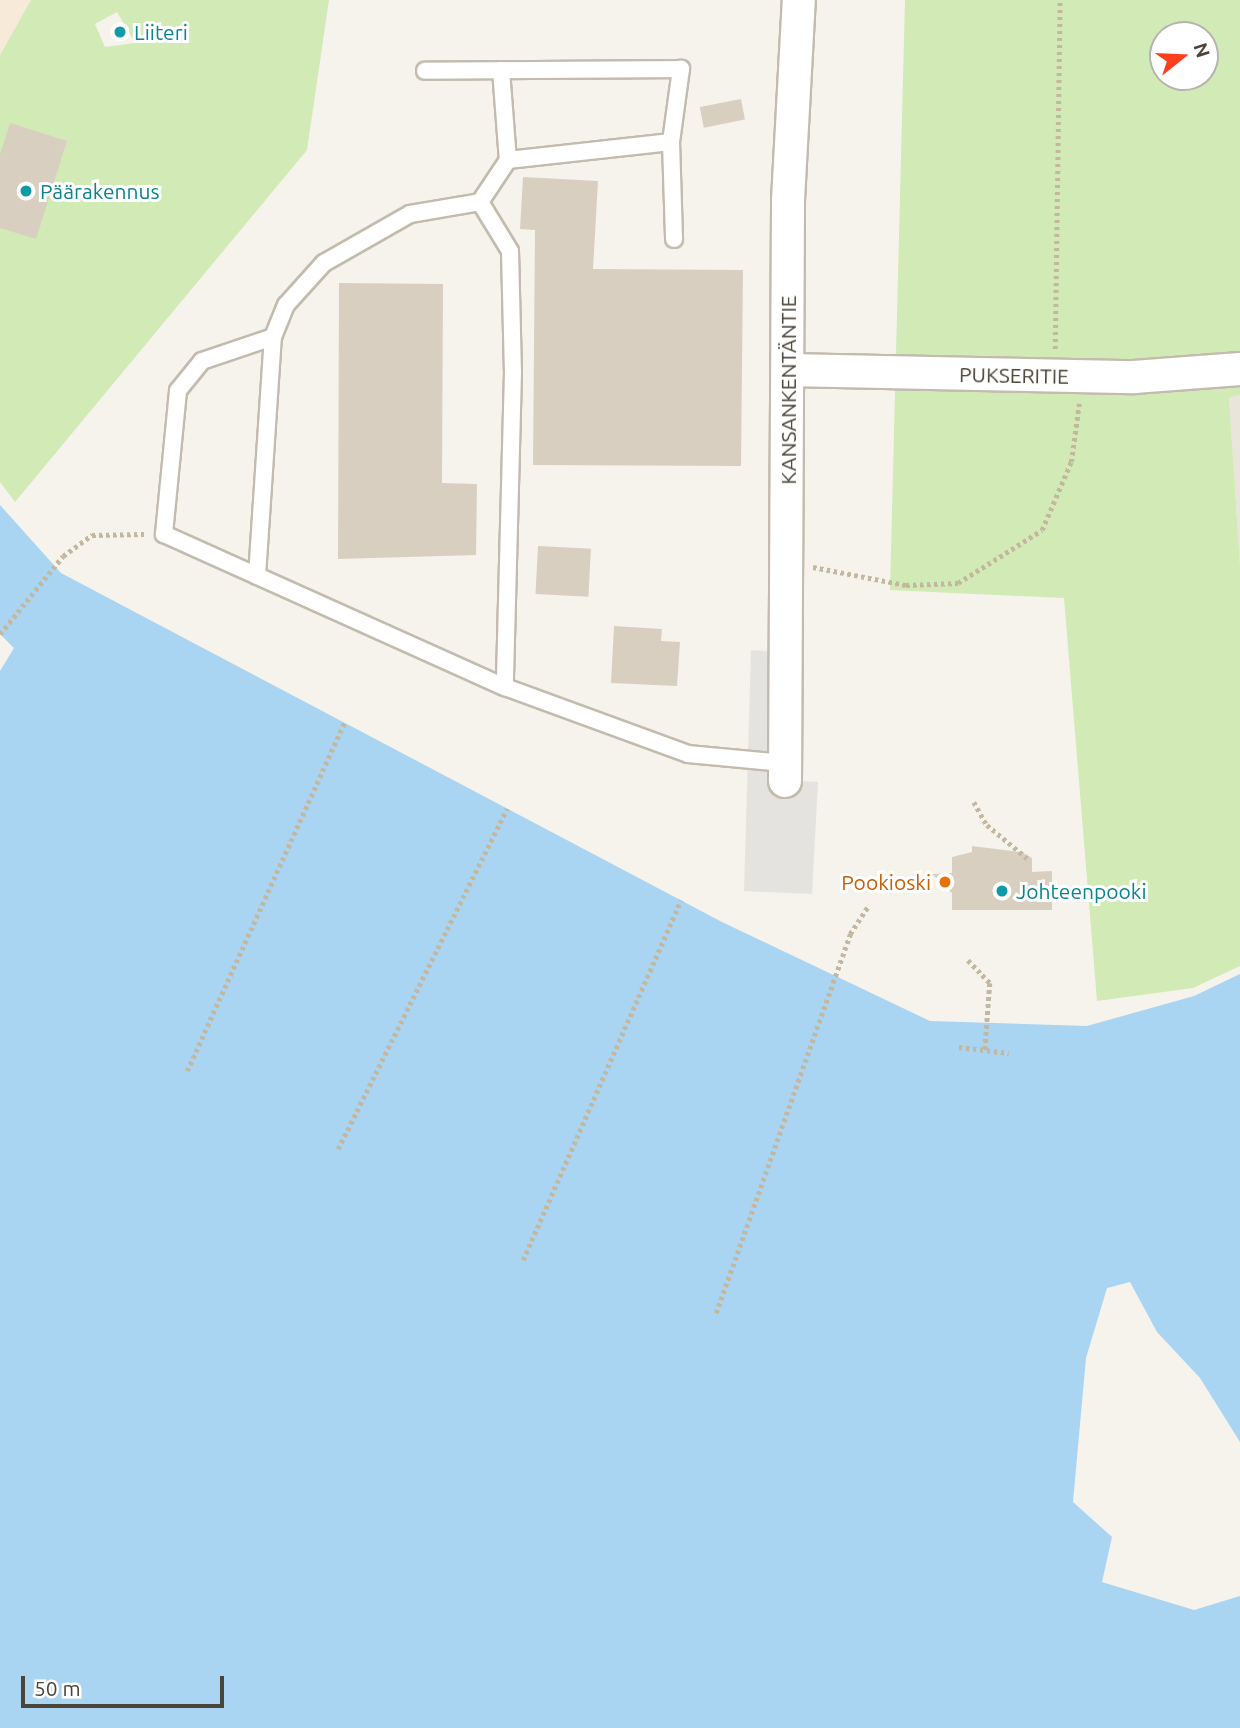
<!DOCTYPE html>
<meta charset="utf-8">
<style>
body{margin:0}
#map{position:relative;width:1240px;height:1728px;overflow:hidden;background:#f6f3ec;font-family:Ubuntu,sans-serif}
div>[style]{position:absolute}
.residential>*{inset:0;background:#eae5da}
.commercial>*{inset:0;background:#f7ead8}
.green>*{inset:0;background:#d2eab5}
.parking>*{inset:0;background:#e5e3e0}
.water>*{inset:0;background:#a9d4f2}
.building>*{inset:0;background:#d8cfc1;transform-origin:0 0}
.path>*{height:4.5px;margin-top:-2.25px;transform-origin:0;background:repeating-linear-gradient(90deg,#c4b79f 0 3.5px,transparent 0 7px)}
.roads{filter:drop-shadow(2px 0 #c2bbae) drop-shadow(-2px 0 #c2bbae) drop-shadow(0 2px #c2bbae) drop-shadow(0 -2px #c2bbae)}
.lane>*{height:16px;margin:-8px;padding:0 8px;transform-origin:8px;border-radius:8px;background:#fff}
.street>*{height:32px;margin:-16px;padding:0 16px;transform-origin:16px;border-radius:16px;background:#fff}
.dots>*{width:19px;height:19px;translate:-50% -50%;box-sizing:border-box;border:4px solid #fff;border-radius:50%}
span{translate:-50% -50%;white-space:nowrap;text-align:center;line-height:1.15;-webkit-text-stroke:6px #fff;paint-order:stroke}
.culture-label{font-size:21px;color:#0d838f}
.left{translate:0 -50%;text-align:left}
.street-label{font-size:21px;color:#4b4439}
.food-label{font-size:21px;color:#c56008}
.right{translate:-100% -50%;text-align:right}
.north{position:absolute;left:1149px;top:21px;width:70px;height:70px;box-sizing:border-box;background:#fff;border:2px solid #b7b4b0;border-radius:50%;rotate:72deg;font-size:19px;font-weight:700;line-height:28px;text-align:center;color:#4b4439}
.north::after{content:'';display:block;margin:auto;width:24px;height:32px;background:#fc3f1d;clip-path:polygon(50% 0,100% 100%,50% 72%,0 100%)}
.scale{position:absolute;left:21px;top:1676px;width:203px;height:32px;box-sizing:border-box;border:4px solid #4b4439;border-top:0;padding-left:9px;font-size:21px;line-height:24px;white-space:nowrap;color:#4b4439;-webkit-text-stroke:5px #fff;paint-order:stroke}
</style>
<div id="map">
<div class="residential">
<i style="clip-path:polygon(1240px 395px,1240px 565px,1229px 396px)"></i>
</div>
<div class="commercial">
<i style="clip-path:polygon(0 0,31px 0,0 55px)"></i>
</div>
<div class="green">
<i style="clip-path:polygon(evenodd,31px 0,329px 0,307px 150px,15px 502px,0 482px,0 55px,31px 0,117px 12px,135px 43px,105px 47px,95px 24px,117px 12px)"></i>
<i style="clip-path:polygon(evenodd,905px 0,1240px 0,1240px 395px,1229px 397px,1240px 565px,1240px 966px,1193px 988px,1097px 1001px,1064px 598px,890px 590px,905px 0,1163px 35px,1205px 35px,1205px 77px,1163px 77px,1163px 35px)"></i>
</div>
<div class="parking">
<i style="clip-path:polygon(751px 650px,782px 652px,779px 780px,818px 782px,812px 894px,744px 891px)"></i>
</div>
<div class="water">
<i style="clip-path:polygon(0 505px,61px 573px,722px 922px,930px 1021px,1087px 1026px,1194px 996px,1240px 974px,1240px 1442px,1200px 1378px,1157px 1332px,1130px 1282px,1107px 1288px,1086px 1358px,1073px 1502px,1112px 1537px,1102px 1582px,1194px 1610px,1240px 1596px,1240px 1728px,0 1728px,0 671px,14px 648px,0 634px)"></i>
</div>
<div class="building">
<i style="left:741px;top:99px;width:21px;height:42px;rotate:79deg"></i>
<i style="clip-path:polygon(10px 123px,67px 141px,36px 239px,0 228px,0 154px)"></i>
<i style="clip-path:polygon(523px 177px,598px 181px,593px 269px,743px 270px,741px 466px,533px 465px,535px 230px,520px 229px)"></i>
<i style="clip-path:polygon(339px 283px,443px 284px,442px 483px,477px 484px,476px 555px,338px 559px)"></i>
<i style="left:538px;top:546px;width:53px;height:48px;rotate:3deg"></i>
<i style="clip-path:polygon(614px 626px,662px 629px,661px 641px,680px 642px,677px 686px,611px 683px)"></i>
<i style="clip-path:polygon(972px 846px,1021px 852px,1032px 858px,1032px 872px,1052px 871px,1052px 910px,952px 910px,952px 893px,932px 874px,952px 873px,952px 857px,972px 852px)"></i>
</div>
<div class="path">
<i style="left:1055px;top:349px;width:349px;rotate:-89.2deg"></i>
<i style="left:813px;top:567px;width:95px;rotate:11deg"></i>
<i style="left:906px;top:585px;width:52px;rotate:-2.2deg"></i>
<i style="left:958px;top:583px;width:99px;rotate:-32.2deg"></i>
<i style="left:1042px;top:530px;width:74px;rotate:-66.9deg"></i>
<i style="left:1071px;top:462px;width:59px;rotate:-82.1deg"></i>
<i style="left:0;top:634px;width:100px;rotate:-51.1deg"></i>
<i style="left:63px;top:556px;width:36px;rotate:-36deg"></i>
<i style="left:92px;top:535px;width:52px;rotate:-1.1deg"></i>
<i style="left:974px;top:802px;width:26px;rotate:61deg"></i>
<i style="left:987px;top:825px;width:52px;rotate:39.5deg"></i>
<i style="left:968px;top:960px;width:32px;rotate:46deg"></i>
<i style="left:990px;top:983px;width:67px;rotate:94.3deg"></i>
<i style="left:959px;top:1047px;width:50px;rotate:6.8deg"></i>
<i style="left:187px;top:1071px;width:382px;rotate:-65.7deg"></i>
<i style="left:338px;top:1149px;width:380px;rotate:-63.6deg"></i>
<i style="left:523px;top:1260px;width:393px;rotate:-66.3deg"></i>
<i style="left:716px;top:1313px;width:402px;rotate:-70.5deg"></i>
<i style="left:850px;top:934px;width:35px;rotate:-57deg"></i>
</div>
<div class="roads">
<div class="lane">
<i style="left:501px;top:70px;width:90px;rotate:85.6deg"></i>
<i style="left:671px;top:142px;width:97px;rotate:88.2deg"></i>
<i style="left:480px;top:202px;width:57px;rotate:58.5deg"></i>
<i style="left:510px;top:251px;width:121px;rotate:88.6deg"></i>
<i style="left:513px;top:372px;width:315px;rotate:91.5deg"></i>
<i style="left:273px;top:337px;width:75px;rotate:161.3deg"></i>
<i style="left:202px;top:361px;width:38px;rotate:129deg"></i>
<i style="left:178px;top:391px;width:144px;rotate:95.6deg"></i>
<i style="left:164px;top:534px;width:374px;rotate:24.2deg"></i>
<i style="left:505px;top:687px;width:195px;rotate:20.1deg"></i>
<i style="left:688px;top:754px;width:96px;rotate:5.4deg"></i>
<i style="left:257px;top:576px;width:240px;rotate:-86.2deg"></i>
<i style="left:273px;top:337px;width:35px;rotate:-68deg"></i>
<i style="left:286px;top:305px;width:57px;rotate:-47.9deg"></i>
<i style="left:324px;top:263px;width:99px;rotate:-29.7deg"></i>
<i style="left:410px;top:214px;width:71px;rotate:-9.7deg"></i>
<i style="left:480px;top:202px;width:50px;rotate:-56.3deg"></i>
<i style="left:508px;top:160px;width:164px;rotate:-6.3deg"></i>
<i style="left:671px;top:142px;width:74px;rotate:-82.2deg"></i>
<i style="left:681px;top:69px;width:256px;rotate:179.6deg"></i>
</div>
<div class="street">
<i style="left:788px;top:370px;width:346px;rotate:1.2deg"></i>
<i style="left:1134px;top:377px;width:106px;rotate:-4.3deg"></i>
<i style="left:785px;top:781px;width:581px;rotate:-89.7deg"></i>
<i style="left:788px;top:200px;width:200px;rotate:-86.9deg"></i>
</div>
</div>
<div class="dots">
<i style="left:120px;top:32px;background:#0f9aa8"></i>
<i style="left:26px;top:191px;background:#0f9aa8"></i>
<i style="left:945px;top:882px;background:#e8710a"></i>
<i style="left:1002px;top:891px;background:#0f9aa8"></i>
</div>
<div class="culture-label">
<span class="left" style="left:134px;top:32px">Liiteri</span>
<span class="left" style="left:40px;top:191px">Päärakennus</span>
<span class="left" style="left:1016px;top:891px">Johteenpooki</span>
</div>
<div class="street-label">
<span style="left:1014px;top:375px;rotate:1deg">PUKSERITIE</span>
<span style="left:788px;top:390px;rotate:-90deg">KANSANKENTÄNTIE</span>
</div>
<div class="food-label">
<span class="right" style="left:931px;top:882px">Pookioski</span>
</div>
<div class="north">N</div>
<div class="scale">50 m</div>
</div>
